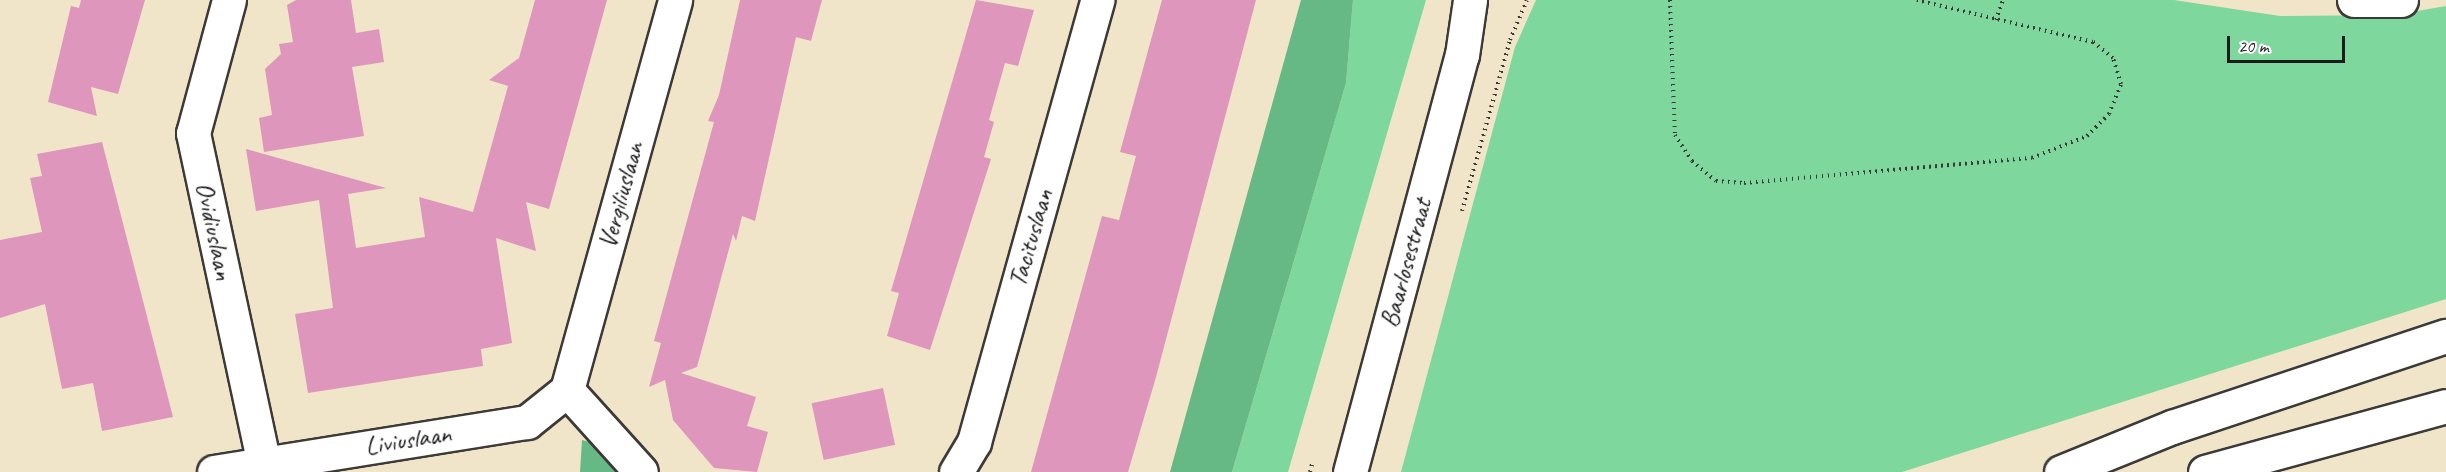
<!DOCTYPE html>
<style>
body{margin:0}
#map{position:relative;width:2446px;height:472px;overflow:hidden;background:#f0e5c9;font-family:Caveat,sans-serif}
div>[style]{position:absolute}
.green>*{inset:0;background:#7ed89e}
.forest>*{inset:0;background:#66b885}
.building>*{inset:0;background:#de96bd;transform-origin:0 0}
.path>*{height:4px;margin-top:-2px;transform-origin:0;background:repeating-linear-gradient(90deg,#3c3a36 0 1.5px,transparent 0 6px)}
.roads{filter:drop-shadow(2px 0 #3c3a36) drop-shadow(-2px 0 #3c3a36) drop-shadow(0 2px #3c3a36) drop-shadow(0 -2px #3c3a36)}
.street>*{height:33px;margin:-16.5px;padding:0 16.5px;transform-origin:16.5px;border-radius:16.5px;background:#fff}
.secondary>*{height:33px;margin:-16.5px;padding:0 16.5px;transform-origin:16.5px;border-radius:16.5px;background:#fff}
.highway>*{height:33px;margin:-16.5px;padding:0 16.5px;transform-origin:16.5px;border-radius:16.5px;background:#fff}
span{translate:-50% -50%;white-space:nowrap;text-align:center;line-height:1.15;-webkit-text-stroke:6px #fff;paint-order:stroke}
.street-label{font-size:26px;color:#1c1c1c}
.scale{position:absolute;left:2227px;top:36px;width:118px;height:27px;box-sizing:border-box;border:3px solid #1c1c1c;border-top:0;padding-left:8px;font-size:18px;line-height:21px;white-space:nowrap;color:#1c1c1c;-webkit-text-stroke:4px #fff;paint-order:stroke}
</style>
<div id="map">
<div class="green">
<i style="clip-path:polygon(1353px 0,1426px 0,1288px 472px,1232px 472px,1346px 83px)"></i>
<i style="clip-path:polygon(1536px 0,2174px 0,2280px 16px,2394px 15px,2446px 6px,2446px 299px,1902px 472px,1401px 472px,1515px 47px)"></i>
</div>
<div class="forest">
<i style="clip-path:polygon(1301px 0,1353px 0,1346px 83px,1232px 472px,1170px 472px)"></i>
<i style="clip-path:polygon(582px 440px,590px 442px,618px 472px,580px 472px)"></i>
</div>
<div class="building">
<i style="clip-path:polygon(81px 0,145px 0,118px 94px,91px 87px,97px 116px,48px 102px,71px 6px,79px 8px)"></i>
<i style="clip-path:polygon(296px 0,351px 0,356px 33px,379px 29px,384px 62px,352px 67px,364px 136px,264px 152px,259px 118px,272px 115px,265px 69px,281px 54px,279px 44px,293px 42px,287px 5px)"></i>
<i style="clip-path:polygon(535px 0,607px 0,549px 209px,526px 202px,536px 251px,496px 238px,512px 343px,481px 349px,483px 366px,308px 393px,295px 314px,333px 308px,319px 200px,256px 211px,246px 149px,386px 188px,348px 194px,356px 248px,425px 237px,419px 197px,473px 212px,508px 86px,489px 80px,519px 58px)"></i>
<i style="clip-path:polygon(740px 0,822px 0,811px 41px,796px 37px,755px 221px,742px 216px,736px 241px,733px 234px,697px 367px,681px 373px,756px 397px,747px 426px,768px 432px,757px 472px,714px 468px,673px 420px,665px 380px,649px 387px,661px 343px,654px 341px,714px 122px,708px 121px,719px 95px)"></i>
<i style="clip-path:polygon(976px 0,1034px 10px,1018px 66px,1005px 63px,989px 120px,994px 122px,984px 157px,991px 159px,930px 350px,887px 336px,899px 293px,891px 291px)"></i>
<i style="clip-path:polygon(1162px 0,1256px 0,1156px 377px,1128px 472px,1031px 472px,1102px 216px,1119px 220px,1136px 156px,1120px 152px)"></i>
<i style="clip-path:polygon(102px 142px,173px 417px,102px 431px,93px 383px,62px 389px,45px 304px,0 318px,0 240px,42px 232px,30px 178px,42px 176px,37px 154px)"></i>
<i style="left:883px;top:388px;width:58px;height:73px;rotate:78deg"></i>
</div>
<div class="path">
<i style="left:1670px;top:0;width:135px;rotate:87.9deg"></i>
<i style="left:1675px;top:135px;width:31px;rotate:57deg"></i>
<i style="left:1692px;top:161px;width:31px;rotate:40deg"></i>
<i style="left:1716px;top:181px;width:28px;rotate:4deg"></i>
<i style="left:1744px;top:183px;width:289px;rotate:-5deg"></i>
<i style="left:2032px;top:158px;width:59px;rotate:-21.8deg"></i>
<i style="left:2087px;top:136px;width:31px;rotate:-45deg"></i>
<i style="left:2109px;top:114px;width:32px;rotate:-68deg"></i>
<i style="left:2121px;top:84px;width:27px;rotate:-107deg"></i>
<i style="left:2113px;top:58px;width:26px;rotate:-141deg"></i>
<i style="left:2093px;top:42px;width:181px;rotate:-166.6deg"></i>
<i style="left:1996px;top:20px;width:21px;rotate:-71deg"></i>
<i style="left:1462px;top:211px;width:178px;rotate:-74.3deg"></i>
<i style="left:1510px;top:40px;width:43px;rotate:-67deg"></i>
<i style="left:1310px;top:472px;width:8px;rotate:-76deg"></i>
</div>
<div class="roads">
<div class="street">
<i style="left:229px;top:0;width:138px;rotate:105.1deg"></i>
<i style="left:193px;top:133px;width:338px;rotate:77.9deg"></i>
<i style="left:567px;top:390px;width:405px;rotate:-74.5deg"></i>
<i style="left:567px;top:390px;width:110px;rotate:47.9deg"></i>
<i style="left:214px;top:472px;width:317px;rotate:-9.1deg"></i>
<i style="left:527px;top:422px;width:51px;rotate:-38.7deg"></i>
<i style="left:956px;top:472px;width:35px;rotate:-59deg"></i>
<i style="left:974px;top:442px;width:459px;rotate:-74.4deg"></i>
</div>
<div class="secondary">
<i style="left:2354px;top:0;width:47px"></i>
<i style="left:1350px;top:472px;width:432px;rotate:-75deg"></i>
<i style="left:1462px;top:55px;width:56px;rotate:-81.7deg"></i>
</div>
<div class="highway">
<i style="left:2061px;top:472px;width:120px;rotate:-22.1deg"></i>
<i style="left:2172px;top:427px;width:289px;rotate:-18.4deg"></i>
<i style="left:2205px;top:472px;width:250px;rotate:-15.3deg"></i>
</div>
</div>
<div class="street-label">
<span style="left:621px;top:195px;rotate:-75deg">Vergiliuslaan</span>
<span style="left:214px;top:231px;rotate:78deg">Ovidiuslaan</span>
<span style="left:1031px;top:238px;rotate:-74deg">Tacituslaan</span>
<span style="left:1406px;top:263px;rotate:-75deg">Baarlosestraat</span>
<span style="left:408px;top:440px;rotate:-9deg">Liviuslaan</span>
</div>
<div class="scale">20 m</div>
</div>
